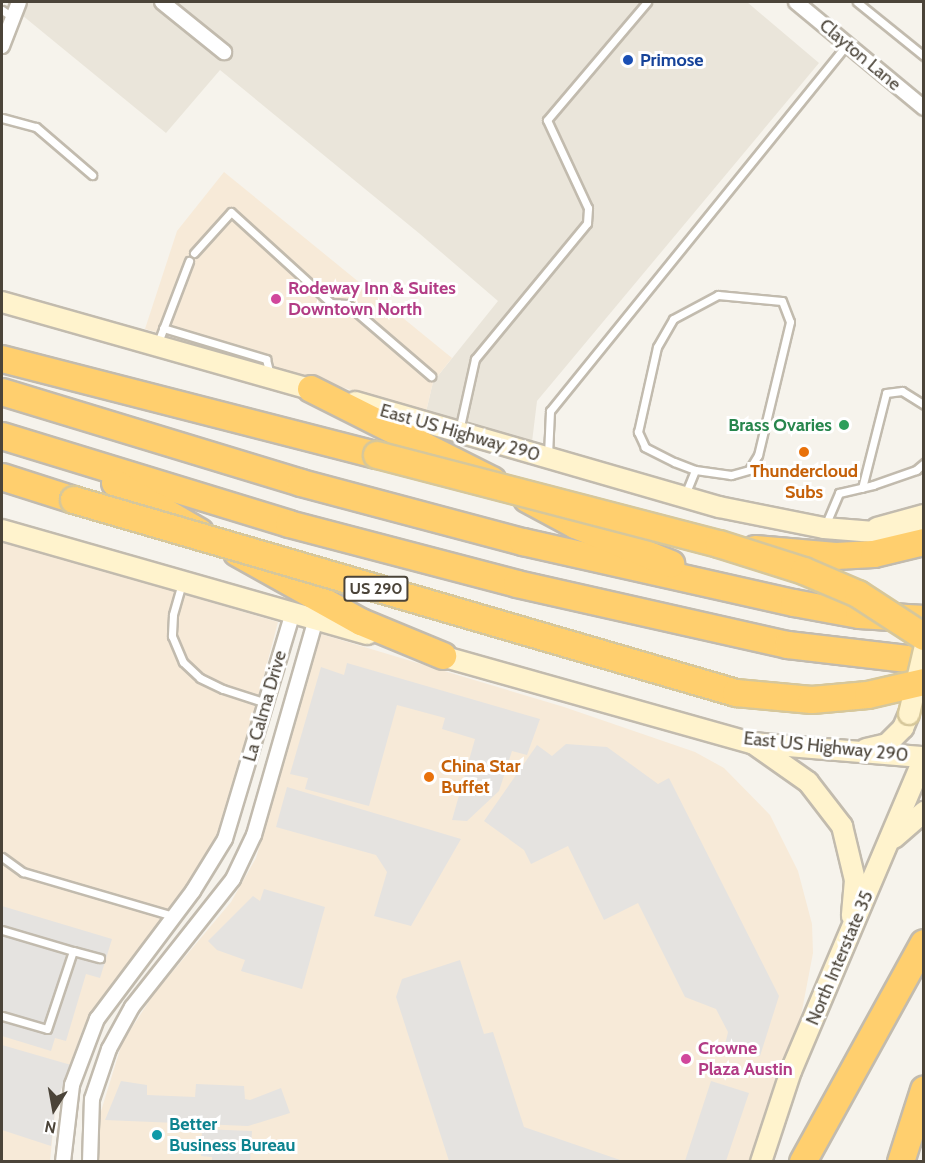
<!DOCTYPE html>
<style>
body{margin:0}
#map{position:relative;width:925px;height:1163px;overflow:hidden;background:#f6f3ec;font-family:Cabin,sans-serif}
div>[style]{position:absolute}
.residential>*{inset:0;background:#eae5da}
.commercial>*{inset:0;background:#f7ead8}
.parking>*{inset:0;background:#e5e3e0}
.roads{filter:drop-shadow(2px 0 #c2bbae) drop-shadow(-2px 0 #c2bbae) drop-shadow(0 2px #c2bbae) drop-shadow(0 -2px #c2bbae)}
.lane>*{height:7px;margin:-3.5px;padding:0 3.5px;transform-origin:3.5px;border-radius:3.5px;background:#fff}
.street>*{height:14px;margin:-7px;padding:0 7px;transform-origin:7px;border-radius:7px;background:#fff}
.secondary>*{height:20px;margin:-10px;padding:0 10px;transform-origin:10px;border-radius:10px;background:#fff3cd}
.highway>*{height:26px;margin:-13px;padding:0 13px;transform-origin:13px;border-radius:13px;background:#ffcf6e}
.bridges{filter:drop-shadow(2px 0 #d6c79b) drop-shadow(-2px 0 #d6c79b) drop-shadow(0 2px #d6c79b) drop-shadow(0 -2px #d6c79b)}
.secondary-bridge>*{height:20px;margin:-10px;padding:0 10px;transform-origin:10px;border-radius:10px;background:#fff3cd}
.highway-bridge>*{height:26px;margin:-13px;padding:0 13px;transform-origin:13px;border-radius:13px;background:#ffcf6e}
.dots>*{width:16px;height:16px;translate:-50% -50%;box-sizing:border-box;border:3px solid #fff;border-radius:50%}
span{translate:-50% -50%;white-space:nowrap;text-align:center;line-height:1.15;-webkit-text-stroke:6px #fff;paint-order:stroke}
.shield-label span{padding:2px 4px;background:#fff;border:2px solid;border-radius:4px;-webkit-text-stroke-width:0}
.shield-label{font-size:16px;color:#4b4439;font-weight:700}
.street-label{font-size:18px;color:#4b4439}
.transit-label{font-size:18px;color:#164399;font-weight:700}
.left{translate:0 -50%;text-align:left}
.hotel-label{font-size:18px;color:#b23c85;font-weight:700}
.leisure-label{font-size:18px;color:#27864d;font-weight:700}
.right{translate:-100% -50%;text-align:right}
.food-label{font-size:18px;color:#c56008;font-weight:700}
.culture-label{font-size:18px;color:#0d838f;font-weight:700}
.frame{position:absolute;inset:0;border:3px solid #4b4439;pointer-events:none}
.north{position:absolute;left:24px;top:1079px;width:60px;height:60px;-webkit-text-stroke:4px #fff;paint-order:stroke;rotate:191deg;font-size:16px;font-weight:700;line-height:24px;text-align:center;color:#4b4439}
.north::after{content:'';display:block;margin:auto;width:21px;height:27px;background:#4b4439;clip-path:polygon(50% 0,100% 100%,50% 72%,0 100%)}
</style>
<div id="map">
<div class="residential">
<i style="clip-path:polygon(6px 2px,747px 2px,819px 63px,537px 401px,532px 442px,426px 412px,433px 382px,498px 301px,420px 234px,220px 70px,166px 133px)"></i>
</div>
<div class="commercial">
<i style="clip-path:polygon(224px 172px,452px 358px,433px 382px,426px 412px,145px 329px,177px 231px)"></i>
<i style="clip-path:polygon(2px 541px,278px 622px,230px 804px,216px 838px,199px 870px,84px 1026px,56px 1102px,50px 1161px,2px 1161px)"></i>
<i style="clip-path:polygon(321px 634px,564px 707px,695px 752px,724px 768px,770px 815px,798px 871px,812px 924px,813px 953px,800px 1021px,751px 1161px,96px 1162px,98px 1121px,122px 1043px,153px 995px,231px 902px,256px 858px)"></i>
</div>
<div class="parking">
<i style="clip-path:polygon(347px 663px,540px 719px,527px 755px,512px 751px,499px 791px,467px 821px,452px 820px,475px 739px,442px 729px,445px 718px,397px 705px,369px 806px,305px 789px,308px 778px,290px 774px,321px 667px,344px 675px)"></i>
<i style="clip-path:polygon(566px 744px,607px 747px,658px 784px,669px 778px,779px 996px,760px 1056px,725px 1045px,728px 1032px,716px 1009px,685px 997px,638px 903px,604px 920px,568px 846px,531px 864px,524px 850px,484px 821px,537px 745px,552px 756px)"></i>
<i style="clip-path:polygon(287px 787px,461px 839px,411px 926px,374px 916px,387px 872px,376px 855px,276px 827px)"></i>
<i style="clip-path:polygon(264px 889px,325px 907px,302px 989px,241px 971px,245px 960px,217px 950px,208px 941px,253px 896px,260px 901px)"></i>
<i style="clip-path:polygon(2px 906px,112px 939px,100px 978px,86px 974px,66px 1041px,55px 1038px,51px 1051px,2px 1036px)"></i>
<i style="clip-path:polygon(460px 960px,484px 1034px,493px 1032px,524px 1127px,623px 1161px,449px 1161px,396px 997px,402px 979px)"></i>
<i style="clip-path:polygon(2px 1045px,71px 1065px,56px 1102px,51px 1146px,2px 1130px)"></i>
<i style="clip-path:polygon(121px 1081px,147px 1085px,147px 1095px,195px 1097px,196px 1084px,244px 1086px,245px 1099px,250px 1100px,281px 1088px,290px 1113px,248px 1126px,105px 1120px)"></i>
<i style="clip-path:polygon(711px 1081px,749px 1093px,726px 1161px,685px 1161px)"></i>
<i style="clip-path:polygon(202px 1129px,252px 1131px,250px 1161px,212px 1161px,212px 1157px,201px 1156px)"></i>
</div>
<div class="roads">
<div class="lane">
<i style="left:857px;top:2px;width:86px;rotate:38.9deg"></i>
<i style="left:2px;top:10px;width:11px;rotate:34deg"></i>
<i style="left:2px;top:118px;width:35px;rotate:15deg"></i>
<i style="left:36px;top:127px;width:74px;rotate:40.6deg"></i>
<i style="left:194px;top:253px;width:55px;rotate:-47.9deg"></i>
<i style="left:231px;top:212px;width:135px;rotate:42.3deg"></i>
<i style="left:331px;top:303px;width:16px;rotate:4deg"></i>
<i style="left:347px;top:304px;width:111px;rotate:40.6deg"></i>
<i style="left:718px;top:295px;width:64px;rotate:5.4deg"></i>
<i style="left:782px;top:301px;width:22px;rotate:69deg"></i>
<i style="left:790px;top:322px;width:137px;rotate:103.5deg"></i>
<i style="left:758px;top:455px;width:17px;rotate:121deg"></i>
<i style="left:749px;top:470px;width:19px;rotate:164deg"></i>
<i style="left:731px;top:475px;width:36px;rotate:-172deg"></i>
<i style="left:695px;top:470px;width:22px;rotate:-159deg"></i>
<i style="left:674px;top:462px;width:33px;rotate:-153deg"></i>
<i style="left:645px;top:447px;width:17px;rotate:-115deg"></i>
<i style="left:638px;top:432px;width:87px;rotate:-77.4deg"></i>
<i style="left:657px;top:347px;width:32px;rotate:-60deg"></i>
<i style="left:673px;top:319px;width:51px;rotate:-28.1deg"></i>
<i style="left:163px;top:328px;width:108px;rotate:16.8deg"></i>
<i style="left:266px;top:359px;width:16px;rotate:76deg"></i>
<i style="left:157px;top:345px;width:90px;rotate:-69.1deg"></i>
<i style="left:459px;top:431px;width:74px;rotate:-77.5deg"></i>
<i style="left:475px;top:359px;width:176px;rotate:-50.5deg"></i>
<i style="left:587px;top:223px;width:15px;rotate:-86deg"></i>
<i style="left:588px;top:208px;width:97px;rotate:-115deg"></i>
<i style="left:547px;top:120px;width:155px;rotate:-49.7deg"></i>
<i style="left:548px;top:455px;width:44px;rotate:-87.4deg"></i>
<i style="left:550px;top:411px;width:472px;rotate:-51deg"></i>
<i style="left:862px;top:488px;width:98px;rotate:-75.8deg"></i>
<i style="left:886px;top:393px;width:16px;rotate:-7deg"></i>
<i style="left:902px;top:391px;width:26px;rotate:32deg"></i>
<i style="left:685px;top:495px;width:27px;rotate:-68deg"></i>
<i style="left:825px;top:526px;width:36px;rotate:-67deg"></i>
<i style="left:839px;top:493px;width:35px;rotate:-13deg"></i>
<i style="left:873px;top:485px;width:46px;rotate:-19.2deg"></i>
<i style="left:916px;top:470px;width:11px;rotate:-41deg"></i>
<i style="left:182px;top:583px;width:33px;rotate:106deg"></i>
<i style="left:173px;top:615px;width:21px;rotate:93deg"></i>
<i style="left:172px;top:636px;width:28px;rotate:67deg"></i>
<i style="left:183px;top:662px;width:23px;rotate:43deg"></i>
<i style="left:200px;top:678px;width:25px;rotate:26deg"></i>
<i style="left:223px;top:689px;width:45px;rotate:18deg"></i>
<i style="left:2px;top:857px;width:26px;rotate:36deg"></i>
<i style="left:23px;top:872px;width:156px;rotate:16.3deg"></i>
<i style="left:2px;top:930px;width:74px;rotate:16.5deg"></i>
<i style="left:73px;top:951px;width:82px;rotate:108.4deg"></i>
<i style="left:47px;top:1029px;width:47px;rotate:-163.9deg"></i>
<i style="left:73px;top:951px;width:28px;rotate:15deg"></i>
</div>
<div class="street">
<i style="left:162px;top:2px;width:80px;rotate:38.9deg"></i>
<i style="left:796px;top:2px;width:166px;rotate:39.6deg"></i>
<i style="left:2px;top:46px;width:47px;rotate:-68.9deg"></i>
<i style="left:63px;top:1162px;width:78px;rotate:-83.3deg"></i>
<i style="left:72px;top:1085px;width:71px;rotate:-69.3deg"></i>
<i style="left:97px;top:1019px;width:160px;rotate:-53.1deg"></i>
<i style="left:193px;top:891px;width:61px;rotate:-58.4deg"></i>
<i style="left:225px;top:839px;width:237px;rotate:-73.3deg"></i>
<i style="left:90px;top:1162px;width:63px;rotate:-88.2deg"></i>
<i style="left:92px;top:1099px;width:53px;rotate:-71.2deg"></i>
<i style="left:109px;top:1049px;width:48px;rotate:-61.3deg"></i>
<i style="left:132px;top:1007px;width:163px;rotate:-51.7deg"></i>
<i style="left:233px;top:879px;width:49px;rotate:-64.5deg"></i>
<i style="left:254px;top:835px;width:225px;rotate:-74deg"></i>
</div>
<div class="secondary">
<i style="left:2px;top:302px;width:335px;rotate:15.8deg"></i>
<i style="left:355px;top:402px;width:379px;rotate:16.1deg"></i>
<i style="left:719px;top:507px;width:107px;rotate:11.3deg"></i>
<i style="left:824px;top:528px;width:100px;rotate:4.6deg"></i>
<i style="left:877px;top:528px;width:49px;rotate:-15.5deg"></i>
<i style="left:2px;top:530px;width:380px;rotate:15.9deg"></i>
<i style="left:431px;top:653px;width:333px;rotate:15.7deg"></i>
<i style="left:752px;top:743px;width:173px;rotate:4.7deg"></i>
<i style="left:754px;top:744px;width:66px;rotate:35.1deg"></i>
<i style="left:808px;top:782px;width:56px;rotate:52.3deg"></i>
<i style="left:842px;top:826px;width:56px;rotate:76.5deg"></i>
<i style="left:855px;top:880px;width:36px;rotate:95deg"></i>
<i style="left:866px;top:749px;width:22px;rotate:-13deg"></i>
<i style="left:887px;top:744px;width:23px;rotate:-45deg"></i>
<i style="left:903px;top:728px;width:15px;rotate:-67deg"></i>
<i style="left:894px;top:838px;width:40px;rotate:-41deg"></i>
<i style="left:761px;top:1162px;width:96px;rotate:-71.8deg"></i>
<i style="left:791px;top:1071px;width:341px;rotate:-67deg"></i>
</div>
<div class="highway">
<i style="left:2px;top:359px;width:387px;rotate:14.4deg"></i>
<i style="left:311px;top:389px;width:203px;rotate:26.7deg"></i>
<i style="left:2px;top:392px;width:313px;rotate:16.9deg"></i>
<i style="left:301px;top:483px;width:230px;rotate:14.9deg"></i>
<i style="left:523px;top:542px;width:278px;rotate:12.7deg"></i>
<i style="left:794px;top:603px;width:66px;rotate:10.5deg"></i>
<i style="left:859px;top:615px;width:65px;rotate:3.5deg"></i>
<i style="left:2px;top:436px;width:300px;rotate:17deg"></i>
<i style="left:289px;top:524px;width:236px;rotate:14.7deg"></i>
<i style="left:517px;top:584px;width:278px;rotate:12.7deg"></i>
<i style="left:788px;top:645px;width:137px;rotate:6.7deg"></i>
<i style="left:2px;top:477px;width:76px;rotate:17.7deg"></i>
<i style="left:115px;top:483px;width:98px;rotate:30deg"></i>
<i style="left:527px;top:499px;width:55px;rotate:28.4deg"></i>
<i style="left:575px;top:525px;width:104px;rotate:22.1deg"></i>
<i style="left:755px;top:549px;width:81px;rotate:4.9deg"></i>
<i style="left:836px;top:556px;width:38px;rotate:-3deg"></i>
<i style="left:874px;top:554px;width:51px;rotate:-13.5deg"></i>
<i style="left:237px;top:553px;width:142px;rotate:29.1deg"></i>
<i style="left:361px;top:622px;width:89px;rotate:22.5deg"></i>
<i style="left:803px;top:1162px;width:250px;rotate:-61.1deg"></i>
<i style="left:901px;top:1162px;width:76px;rotate:-72.3deg"></i>
</div>
</div>
<div class="bridges">
<div class="secondary-bridge">
<i style="left:909px;top:714px;width:66px;rotate:-76.8deg"></i>
</div>
<div class="highway-bridge">
<i style="left:377px;top:455px;width:353px;rotate:14.6deg"></i>
<i style="left:719px;top:544px;width:89px;rotate:17.6deg"></i>
<i style="left:804px;top:571px;width:59px;rotate:23.1deg"></i>
<i style="left:858px;top:594px;width:79px;rotate:33.1deg"></i>
<i style="left:74px;top:500px;width:690px;rotate:16.25deg"></i>
<i style="left:736px;top:693px;width:76px;rotate:5.3deg"></i>
<i style="left:812px;top:700px;width:56px;rotate:-5.1deg"></i>
<i style="left:868px;top:695px;width:57px;rotate:-13.1deg"></i>
</div>
</div>
<div class="dots">
<i style="left:628px;top:60px;background:#1a4fb4"></i>
<i style="left:276px;top:299px;background:#d1479c"></i>
<i style="left:844px;top:425px;background:#2e9e5b"></i>
<i style="left:804px;top:452px;background:#e8710a"></i>
<i style="left:429px;top:777px;background:#e8710a"></i>
<i style="left:686px;top:1059px;background:#d1479c"></i>
<i style="left:157px;top:1135px;background:#0f9aa8"></i>
</div>
<div class="shield-label">
<span style="left:376px;top:589px">US 290</span>
</div>
<div class="street-label">
<span style="left:860px;top:55px;rotate:40deg">Clayton Lane</span>
<span style="left:460px;top:433px;rotate:16deg">East US Highway 290</span>
<span style="left:265px;top:706px;rotate:-74deg">La Calma Drive</span>
<span style="left:826px;top:747px;rotate:6deg">East US Highway 290</span>
<span style="left:840px;top:958px;rotate:-67deg">North Interstate 35</span>
</div>
<div class="transit-label">
<span class="left" style="left:640px;top:60px">Primose</span>
</div>
<div class="hotel-label">
<span class="left" style="left:288px;top:299px">Rodeway Inn &amp; Suites<br>Downtown North</span>
<span class="left" style="left:698px;top:1059px">Crowne<br>Plaza Austin</span>
</div>
<div class="leisure-label">
<span class="right" style="left:832px;top:425px">Brass Ovaries</span>
</div>
<div class="food-label">
<span style="left:804px;top:482px">Thundercloud<br>Subs</span>
<span class="left" style="left:441px;top:777px">China Star<br>Buffet</span>
</div>
<div class="culture-label">
<span class="left" style="left:169px;top:1135px">Better<br>Business Bureau</span>
</div>
<div class="frame"></div>
<div class="north">N</div>
</div>
